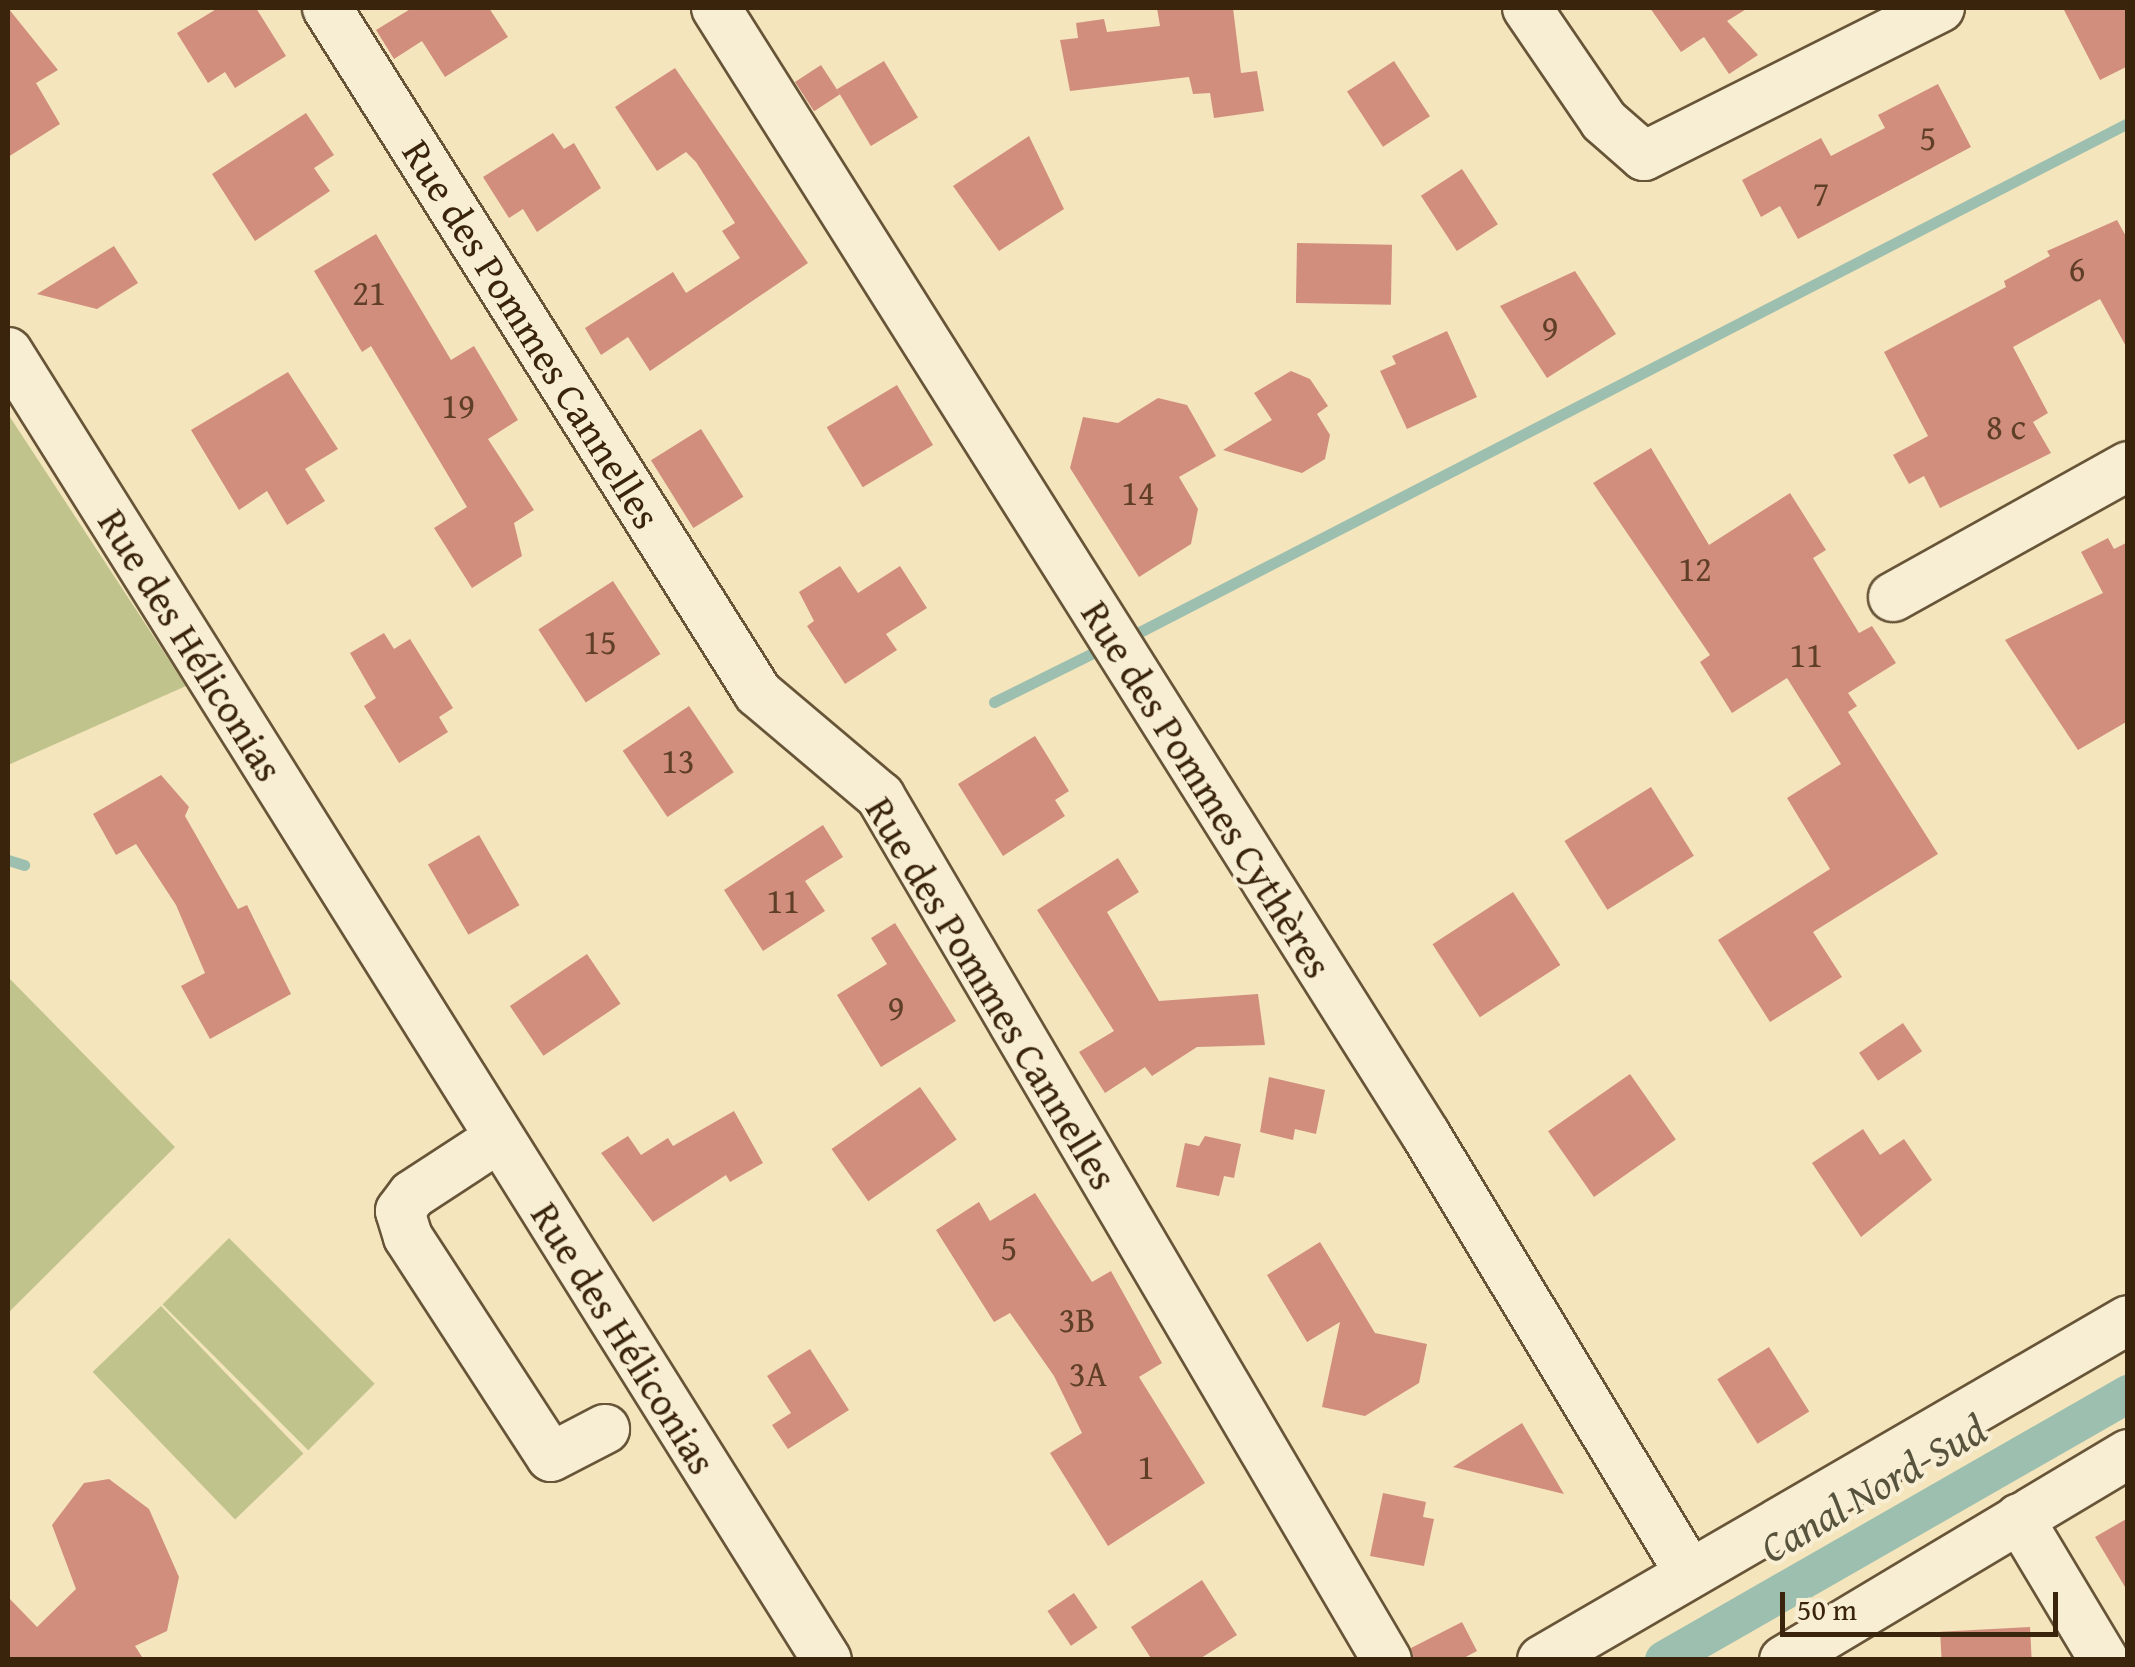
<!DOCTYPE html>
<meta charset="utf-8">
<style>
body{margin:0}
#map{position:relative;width:2135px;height:1667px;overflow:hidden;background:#f4e5bd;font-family:"Gentium Book Plus",serif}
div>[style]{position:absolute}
.green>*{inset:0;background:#c1c38d;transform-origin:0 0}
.stream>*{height:11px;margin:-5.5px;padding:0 5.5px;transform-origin:5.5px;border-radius:5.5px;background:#9cbfaf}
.canal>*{height:38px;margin:-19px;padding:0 19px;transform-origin:19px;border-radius:19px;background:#9cbfaf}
.building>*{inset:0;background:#d18e7c;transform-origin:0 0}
.roads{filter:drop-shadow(2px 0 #685538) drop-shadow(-2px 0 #685538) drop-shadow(0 2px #685538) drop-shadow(0 -2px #685538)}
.minor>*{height:48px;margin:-24px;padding:0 24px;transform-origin:24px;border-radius:24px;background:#f8eed4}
span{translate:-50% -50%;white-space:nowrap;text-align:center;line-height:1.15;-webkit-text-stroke:8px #f8eed4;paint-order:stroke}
.number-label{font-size:35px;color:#603f28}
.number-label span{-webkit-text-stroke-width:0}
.street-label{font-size:40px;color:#3a250c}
.water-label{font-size:42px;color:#57533d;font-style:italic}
.frame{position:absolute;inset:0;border:10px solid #3a250c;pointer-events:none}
.scale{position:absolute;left:1780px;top:1592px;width:278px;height:45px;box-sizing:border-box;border:5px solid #3a250c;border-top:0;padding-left:12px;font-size:30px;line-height:35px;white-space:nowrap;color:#3a250c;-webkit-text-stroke:8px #f8eed4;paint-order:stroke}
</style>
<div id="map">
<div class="green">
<i style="clip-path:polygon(8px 414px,186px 686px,8px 765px)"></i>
<i style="clip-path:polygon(8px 977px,175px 1147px,8px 1313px)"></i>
<i style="left:229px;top:1238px;width:206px;height:94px;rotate:45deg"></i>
<i style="left:161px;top:1306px;width:205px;height:95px;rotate:46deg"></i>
</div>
<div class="stream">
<i style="left:1124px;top:640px;width:1129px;rotate:-27.25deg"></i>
<i style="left:994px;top:702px;width:126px;rotate:-26.4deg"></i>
<i style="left:8px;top:860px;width:17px;rotate:17deg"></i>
</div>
<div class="canal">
<i style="left:1664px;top:1660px;width:535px;rotate:-29.82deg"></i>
</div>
<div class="building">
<i style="clip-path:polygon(8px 8px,58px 70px,36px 83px,60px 124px,8px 157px)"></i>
<i style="clip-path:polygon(218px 8px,256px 8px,286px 56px,235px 88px,225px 72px,208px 83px,177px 33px)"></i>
<i style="clip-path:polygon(412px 8px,489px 8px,508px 37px,445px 77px,422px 41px,394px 59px,376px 30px)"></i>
<i style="clip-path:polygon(1157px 8px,1233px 8px,1241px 73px,1257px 71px,1264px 111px,1214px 118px,1210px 93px,1193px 94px,1189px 77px,1070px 91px,1060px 40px,1078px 38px,1076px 23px,1104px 19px,1107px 32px,1160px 26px)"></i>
<i style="clip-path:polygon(1650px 8px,1748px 8px,1727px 21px,1758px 55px,1729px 74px,1704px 37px,1681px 52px)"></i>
<i style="clip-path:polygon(2063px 8px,2128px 8px,2128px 66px,2100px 80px)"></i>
<i style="left:884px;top:61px;width:66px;height:55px;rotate:59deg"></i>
<i style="left:1394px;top:61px;width:66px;height:56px;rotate:57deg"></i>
<i style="left:821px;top:65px;width:35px;height:31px;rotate:57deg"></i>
<i style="clip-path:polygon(675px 68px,808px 263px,650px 371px,628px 337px,601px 355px,585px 328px,673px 272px,686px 293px,740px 258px,722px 231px,735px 223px,696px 162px,686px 152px,657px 171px,615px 107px)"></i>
<i style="clip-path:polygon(1938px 84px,1971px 147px,1798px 239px,1780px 206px,1761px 217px,1742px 180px,1821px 138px,1831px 156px,1885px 128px,1878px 115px)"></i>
<i style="clip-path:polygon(306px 113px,334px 155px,314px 168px,330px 191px,255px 241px,212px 174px)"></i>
<i style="clip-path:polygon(553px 133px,564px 149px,574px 143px,601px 188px,537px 232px,523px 209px,509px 218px,483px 177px)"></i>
<i style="clip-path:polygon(1029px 136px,1064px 209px,999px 251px,953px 186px)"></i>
<i style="left:1462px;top:169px;width:66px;height:49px;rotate:57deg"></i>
<i style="clip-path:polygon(2117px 220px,2128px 240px,2128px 350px,2100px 299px,2013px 347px,2048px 413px,2033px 422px,2051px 453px,1940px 508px,1924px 476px,1909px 484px,1893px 455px,1928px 436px,1884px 352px,2006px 287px,2004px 281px,2050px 256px,2047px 251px)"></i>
<i style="clip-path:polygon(376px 234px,451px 360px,474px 346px,518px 420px,488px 439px,534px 510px,514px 523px,522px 556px,472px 588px,434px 528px,467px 507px,371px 346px,362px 352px,314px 271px)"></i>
<i style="left:1297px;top:243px;width:95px;height:60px;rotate:1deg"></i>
<i style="clip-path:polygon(114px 246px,138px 283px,97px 309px,37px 294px)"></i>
<i style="clip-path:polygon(1575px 271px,1616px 334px,1547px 378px,1500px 306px)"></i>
<i style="clip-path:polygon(1447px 331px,1477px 397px,1407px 429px,1380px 371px,1396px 364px,1392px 356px)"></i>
<i style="clip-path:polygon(1291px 371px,1310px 379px,1328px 406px,1317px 414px,1330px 435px,1325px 459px,1302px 473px,1223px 450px,1272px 420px,1254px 393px)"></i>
<i style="clip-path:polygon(288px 372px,338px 449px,305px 469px,325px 501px,287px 525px,267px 491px,239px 510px,191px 430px)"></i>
<i style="left:897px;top:385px;width:70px;height:82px;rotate:59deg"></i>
<i style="clip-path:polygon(1158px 398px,1187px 405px,1216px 456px,1179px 477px,1198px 509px,1191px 544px,1139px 577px,1070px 468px,1083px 417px,1118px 423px)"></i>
<i style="left:701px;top:429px;width:80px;height:59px;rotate:58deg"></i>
<i style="clip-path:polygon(1651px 448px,1709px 545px,1790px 493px,1826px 550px,1813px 558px,1859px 633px,1872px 626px,1896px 663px,1848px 693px,1857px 706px,1848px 712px,1938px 854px,1813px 932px,1842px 977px,1770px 1022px,1718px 940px,1830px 869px,1787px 798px,1841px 764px,1787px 678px,1732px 713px,1700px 662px,1710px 655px,1593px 483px)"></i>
<i style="clip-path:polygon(2108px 538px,2114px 549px,2128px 542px,2128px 721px,2078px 750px,2005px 640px,2103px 593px,2081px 552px)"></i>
<i style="clip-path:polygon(840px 566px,858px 593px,900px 566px,927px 608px,886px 634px,897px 650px,845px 684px,807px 626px,814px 621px,799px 592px)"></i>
<i style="left:613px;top:581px;width:87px;height:89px;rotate:57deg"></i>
<i style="clip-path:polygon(384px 633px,394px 649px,410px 639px,453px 708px,439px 717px,448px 732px,399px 763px,364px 706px,376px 698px,350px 653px)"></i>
<i style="left:689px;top:706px;width:80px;height:80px;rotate:56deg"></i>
<i style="clip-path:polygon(1035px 736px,1069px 791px,1055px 800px,1065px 816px,1003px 856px,958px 784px)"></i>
<i style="clip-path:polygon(161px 775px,189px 807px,185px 816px,238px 909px,247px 905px,291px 994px,210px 1039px,181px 986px,205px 973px,176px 905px,136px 844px,116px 855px,93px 814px)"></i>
<i style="left:1651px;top:787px;width:81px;height:102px;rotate:58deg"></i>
<i style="clip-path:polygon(823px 825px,843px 857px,805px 881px,825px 911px,763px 951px,724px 890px)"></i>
<i style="left:479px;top:835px;width:81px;height:59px;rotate:60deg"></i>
<i style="clip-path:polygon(1118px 858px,1139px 892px,1107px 912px,1159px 1001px,1258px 994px,1265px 1045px,1197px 1047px,1152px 1076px,1145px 1067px,1105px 1093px,1079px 1052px,1114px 1031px,1037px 910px)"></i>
<i style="left:1513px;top:892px;width:87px;height:96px;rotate:57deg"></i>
<i style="clip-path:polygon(895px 923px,956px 1021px,881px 1067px,837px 995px,887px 964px,871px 938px)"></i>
<i style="left:587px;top:954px;width:60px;height:93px;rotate:56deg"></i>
<i style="left:1903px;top:1023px;width:34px;height:53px;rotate:56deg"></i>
<i style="left:1630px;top:1074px;width:80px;height:100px;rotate:55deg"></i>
<i style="clip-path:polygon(1269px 1077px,1325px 1090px,1316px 1134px,1295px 1129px,1293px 1140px,1260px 1132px)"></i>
<i style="left:920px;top:1087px;width:64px;height:108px;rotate:55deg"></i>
<i style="clip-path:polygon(734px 1111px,763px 1163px,730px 1182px,726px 1175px,653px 1222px,601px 1153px,628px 1136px,641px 1155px,668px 1138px,673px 1146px)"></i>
<i style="clip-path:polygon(1863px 1129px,1880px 1155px,1904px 1139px,1932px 1180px,1861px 1237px,1812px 1163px)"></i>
<i style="clip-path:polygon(1205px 1136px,1241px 1144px,1234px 1178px,1224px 1176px,1219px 1196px,1176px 1187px,1185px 1143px,1199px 1146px)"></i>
<i style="clip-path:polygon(1035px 1193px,1092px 1282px,1111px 1271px,1162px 1363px,1139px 1377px,1205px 1483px,1108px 1546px,1050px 1453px,1082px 1433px,1054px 1376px,1010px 1313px,994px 1322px,936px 1230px,979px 1202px,990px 1221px)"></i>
<i style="clip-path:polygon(1320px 1242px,1375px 1333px,1427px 1344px,1419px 1383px,1365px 1416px,1322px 1407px,1340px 1322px,1307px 1342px,1267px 1275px)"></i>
<i style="left:1769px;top:1347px;width:76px;height:61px;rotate:58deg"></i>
<i style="clip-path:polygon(810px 1349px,849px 1410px,788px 1449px,772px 1425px,791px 1413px,767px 1376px)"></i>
<i style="clip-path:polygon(1522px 1423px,1564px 1494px,1453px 1467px)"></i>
<i style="clip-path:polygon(109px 1479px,149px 1509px,179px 1577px,167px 1631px,135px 1646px,144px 1660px,8px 1660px,8px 1597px,37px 1627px,76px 1589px,52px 1525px,84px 1483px)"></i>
<i style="clip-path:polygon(1383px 1493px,1426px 1502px,1423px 1517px,1434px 1519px,1424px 1566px,1370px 1556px)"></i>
<i style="clip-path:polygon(2128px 1518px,2128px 1592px,2095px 1537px)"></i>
<i style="clip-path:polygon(1202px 1580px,1237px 1635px,1198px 1660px,1152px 1660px,1131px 1627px)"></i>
<i style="left:1074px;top:1593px;width:42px;height:32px;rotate:56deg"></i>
<i style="clip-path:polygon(1462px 1622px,1477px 1651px,1460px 1660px,1414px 1660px,1411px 1648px)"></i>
<i style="left:2030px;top:1627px;width:33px;height:90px;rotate:87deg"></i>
</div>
<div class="roads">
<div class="minor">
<i style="left:327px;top:8px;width:809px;rotate:57.82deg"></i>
<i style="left:758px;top:693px;width:160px;rotate:40.2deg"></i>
<i style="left:880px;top:796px;width:1002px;rotate:59.6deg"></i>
<i style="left:716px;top:8px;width:1332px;rotate:57.79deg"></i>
<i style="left:1426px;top:1135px;width:512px;rotate:58.98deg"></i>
<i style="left:1527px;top:8px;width:137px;rotate:55.7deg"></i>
<i style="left:1604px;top:121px;width:53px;rotate:41.2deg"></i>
<i style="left:1644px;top:156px;width:331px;rotate:-26.6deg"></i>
<i style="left:8px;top:352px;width:1543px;rotate:57.95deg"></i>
<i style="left:1893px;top:597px;width:269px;rotate:-29.1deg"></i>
<i style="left:499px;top:1138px;width:104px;rotate:146.8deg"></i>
<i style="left:412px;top:1195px;width:20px;rotate:127deg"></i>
<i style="left:400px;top:1211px;width:27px;rotate:73deg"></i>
<i style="left:408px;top:1237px;width:262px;rotate:57deg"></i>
<i style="left:551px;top:1457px;width:61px;rotate:-27.4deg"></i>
<i style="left:2019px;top:1518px;width:165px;rotate:59.1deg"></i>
<i style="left:1542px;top:1660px;width:677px;rotate:-30.12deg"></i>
<i style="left:1784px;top:1660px;width:401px;rotate:-30.9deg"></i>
</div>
</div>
<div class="number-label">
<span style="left:1928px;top:138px">5</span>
<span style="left:1821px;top:194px">7</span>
<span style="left:2077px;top:269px">6</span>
<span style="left:369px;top:293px">21</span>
<span style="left:1550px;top:328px">9</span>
<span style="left:458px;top:406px">19</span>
<span style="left:2006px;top:427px">8 c</span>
<span style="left:1138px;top:493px">14</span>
<span style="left:1695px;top:569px">12</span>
<span style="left:600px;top:642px">15</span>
<span style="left:1806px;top:655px">11</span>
<span style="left:678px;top:761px">13</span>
<span style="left:783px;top:901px">11</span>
<span style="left:896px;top:1008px">9</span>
<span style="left:1009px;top:1248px">5</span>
<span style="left:1077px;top:1320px">3B</span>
<span style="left:1088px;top:1374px">3A</span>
<span style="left:1146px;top:1467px">1</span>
</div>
<div class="street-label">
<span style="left:532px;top:334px;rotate:58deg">Rue des Pommes Cannelles</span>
<span style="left:191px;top:645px;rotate:58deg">Rue des Héliconias</span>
<span style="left:1207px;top:789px;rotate:58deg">Rue des Pommes Cythères</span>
<span style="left:992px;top:993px;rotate:59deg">Rue des Pommes Cannelles</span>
<span style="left:624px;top:1338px;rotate:58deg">Rue des Héliconias</span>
</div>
<div class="water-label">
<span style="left:1873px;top:1488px;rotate:-30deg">Canal Nord-Sud</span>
</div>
<div class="frame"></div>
<div class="scale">50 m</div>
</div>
